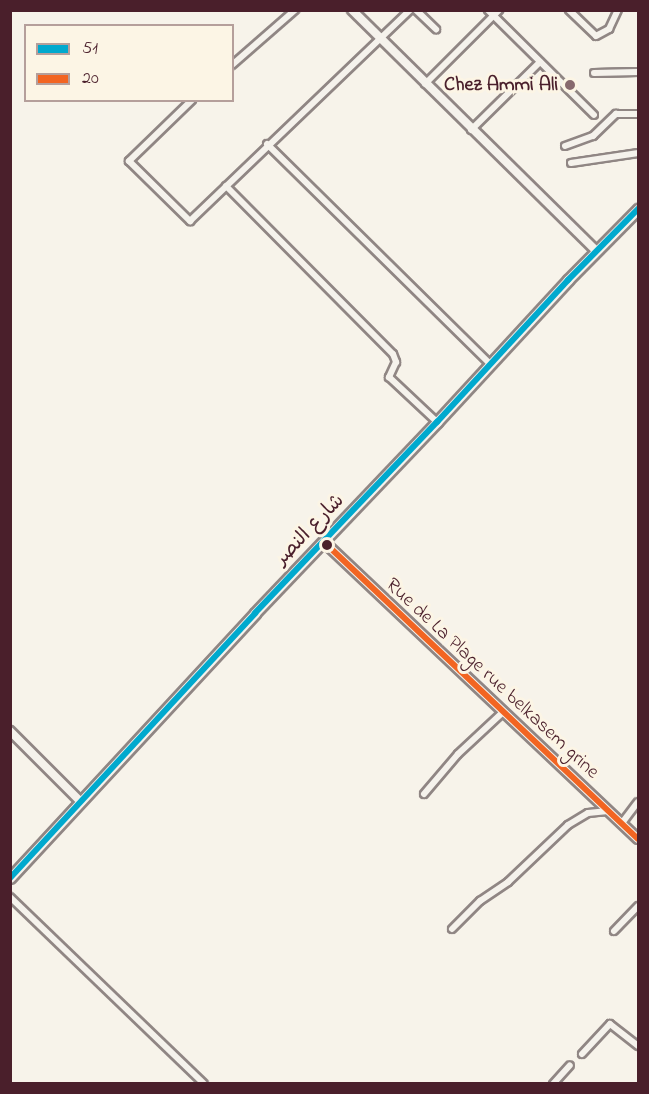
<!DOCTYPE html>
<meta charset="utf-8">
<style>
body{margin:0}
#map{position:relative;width:649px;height:1094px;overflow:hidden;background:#f7f3ea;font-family:"Indie Flower","Playpen Sans Arabic",sans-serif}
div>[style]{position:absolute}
.roads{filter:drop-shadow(2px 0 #908684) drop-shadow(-2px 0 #908684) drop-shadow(0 2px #908684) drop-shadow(0 -2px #908684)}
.street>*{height:6px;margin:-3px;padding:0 3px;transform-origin:3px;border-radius:3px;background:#f5f2ec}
.secondary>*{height:8px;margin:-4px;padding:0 4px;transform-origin:4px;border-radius:4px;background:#f5f2ec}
.primary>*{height:9px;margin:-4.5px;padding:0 4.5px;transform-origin:4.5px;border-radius:4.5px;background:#f5f2ec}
.bus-1>*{height:6px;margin:-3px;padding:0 3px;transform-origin:3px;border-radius:3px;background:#00a9ce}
.bus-2>*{height:6px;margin:-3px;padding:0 3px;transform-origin:3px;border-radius:3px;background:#f26522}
.dots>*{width:16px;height:16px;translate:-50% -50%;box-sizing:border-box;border:3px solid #fcf5e5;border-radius:50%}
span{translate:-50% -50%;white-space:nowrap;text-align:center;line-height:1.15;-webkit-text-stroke:6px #fcf5e5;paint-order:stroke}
.poi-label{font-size:20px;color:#4a1f2b;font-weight:700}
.right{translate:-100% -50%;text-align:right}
.street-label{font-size:20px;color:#4a1f2b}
.frame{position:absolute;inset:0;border:12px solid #4a1f2b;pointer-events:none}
.legend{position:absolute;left:24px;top:24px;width:210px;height:78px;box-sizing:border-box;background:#fcf5e5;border:2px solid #b59f9b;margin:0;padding:8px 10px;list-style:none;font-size:18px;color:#4a1f2b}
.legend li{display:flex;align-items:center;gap:12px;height:30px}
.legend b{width:30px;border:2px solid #b59f9b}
</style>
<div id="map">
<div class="roads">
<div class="street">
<i style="left:416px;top:10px;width:28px;rotate:44deg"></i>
<i style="left:488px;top:10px;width:149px;rotate:44.7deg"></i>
<i style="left:569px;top:10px;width:37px;rotate:44deg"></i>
<i style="left:596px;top:36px;width:15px;rotate:-28deg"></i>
<i style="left:609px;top:29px;width:21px;rotate:-65deg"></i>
<i style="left:232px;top:65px;width:84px;rotate:-41.1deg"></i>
<i style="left:594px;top:73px;width:44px;rotate:-1.3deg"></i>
<i style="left:425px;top:84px;width:105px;rotate:-45deg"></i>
<i style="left:192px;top:100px;width:88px;rotate:135.9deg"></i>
<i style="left:129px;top:161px;width:86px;rotate:44.5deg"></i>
<i style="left:190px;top:221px;width:305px;rotate:-43.8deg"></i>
<i style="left:471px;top:130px;width:97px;rotate:-44.6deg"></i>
<i style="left:267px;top:144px;width:315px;rotate:44.6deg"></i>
<i style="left:565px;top:146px;width:30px;rotate:-20deg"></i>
<i style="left:593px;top:136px;width:32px;rotate:-44deg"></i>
<i style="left:616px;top:114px;width:22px"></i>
<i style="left:571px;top:163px;width:68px;rotate:-8.5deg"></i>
<i style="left:226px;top:186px;width:237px;rotate:45.2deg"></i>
<i style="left:393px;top:354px;width:9px;rotate:69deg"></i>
<i style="left:396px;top:362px;width:17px;rotate:115deg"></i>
<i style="left:389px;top:377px;width:66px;rotate:43.2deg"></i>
<i style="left:424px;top:794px;width:52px;rotate:-49.6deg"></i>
<i style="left:458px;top:754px;width:62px;rotate:-43deg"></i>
<i style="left:622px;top:823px;width:26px;rotate:-53deg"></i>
<i style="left:10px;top:897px;width:269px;rotate:43.9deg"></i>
<i style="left:452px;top:929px;width:40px;rotate:-45deg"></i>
<i style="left:480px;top:901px;width:34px;rotate:-34deg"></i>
<i style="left:508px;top:882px;width:83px;rotate:-43.5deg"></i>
<i style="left:568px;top:825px;width:23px;rotate:-31deg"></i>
<i style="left:588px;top:813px;width:20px;rotate:-6deg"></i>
<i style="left:614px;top:931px;width:35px;rotate:-46deg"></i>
<i style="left:582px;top:1054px;width:41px;rotate:-47deg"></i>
<i style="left:610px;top:1024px;width:36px;rotate:38deg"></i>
<i style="left:553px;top:1084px;width:25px;rotate:-48deg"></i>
</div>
<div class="secondary">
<i style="left:352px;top:10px;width:343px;rotate:44.6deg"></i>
<i style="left:324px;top:542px;width:432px;rotate:43.4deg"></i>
<i style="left:10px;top:731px;width:100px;rotate:45deg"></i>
</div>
<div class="primary">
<i style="left:10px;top:878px;width:361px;rotate:-47.2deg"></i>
<i style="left:255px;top:613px;width:264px;rotate:-46.4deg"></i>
<i style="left:437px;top:422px;width:193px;rotate:-47.3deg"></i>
<i style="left:568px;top:280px;width:100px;rotate:-45.4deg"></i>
</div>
</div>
<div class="bus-1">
<i style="left:10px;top:878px;width:361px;rotate:-47.2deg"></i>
<i style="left:255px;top:613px;width:264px;rotate:-46.4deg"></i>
<i style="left:437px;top:422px;width:193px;rotate:-47.3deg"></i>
<i style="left:568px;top:280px;width:100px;rotate:-45.4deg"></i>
</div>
<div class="bus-2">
<i style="left:324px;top:542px;width:432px;rotate:43.4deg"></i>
</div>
<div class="dots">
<i style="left:570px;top:85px;background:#87696e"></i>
<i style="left:327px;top:545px;background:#4a1f2b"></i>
</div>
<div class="poi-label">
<span class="right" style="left:558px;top:85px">Chez Ammi Ali</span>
</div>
<div class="street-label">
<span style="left:310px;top:530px;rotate:-46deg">شارع النصر</span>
<span style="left:492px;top:679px;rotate:43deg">Rue de La Plage rue belkasem grine</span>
</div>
<div class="frame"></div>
<ul class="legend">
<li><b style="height:8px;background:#00a9ce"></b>51</li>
<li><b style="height:8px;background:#f26522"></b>20</li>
</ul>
</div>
